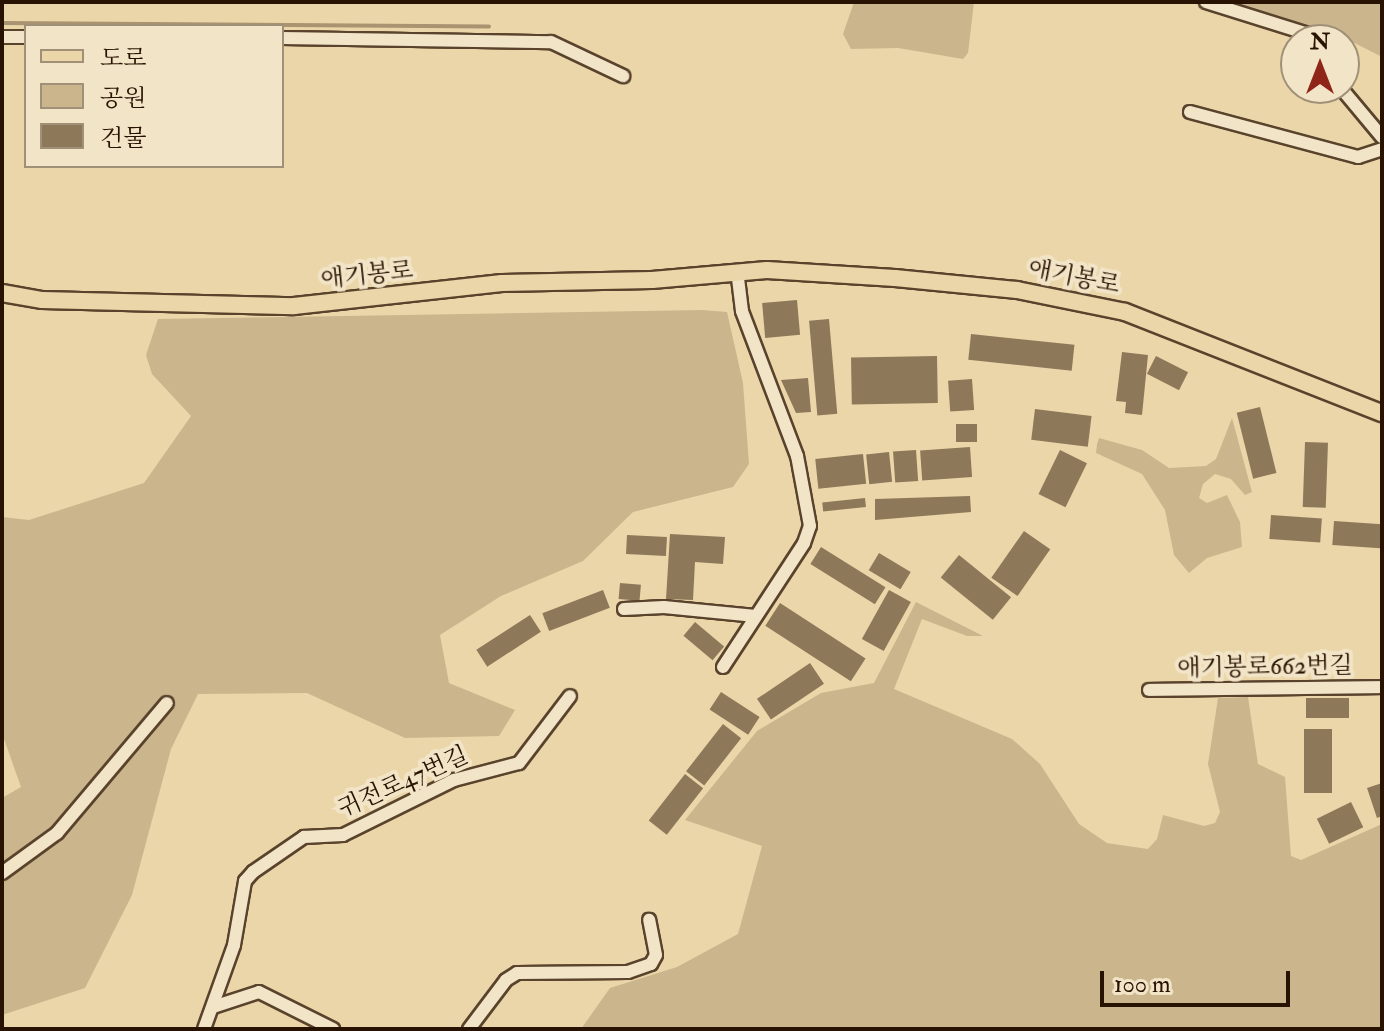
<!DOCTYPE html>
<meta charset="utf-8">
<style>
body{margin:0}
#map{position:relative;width:1384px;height:1031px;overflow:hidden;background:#ebd6a9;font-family:"IM FELL Double Pica","Noto Serif KR",serif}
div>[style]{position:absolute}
.green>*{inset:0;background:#cab58d}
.stream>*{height:4px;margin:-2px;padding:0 2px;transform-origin:2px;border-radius:2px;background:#a99370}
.building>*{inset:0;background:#8d7859;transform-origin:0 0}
.roads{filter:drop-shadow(2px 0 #59432c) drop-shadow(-2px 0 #59432c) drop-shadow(0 2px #59432c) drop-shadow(0 -2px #59432c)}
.minor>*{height:12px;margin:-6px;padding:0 6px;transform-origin:6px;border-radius:6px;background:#f2e4c7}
.major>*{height:16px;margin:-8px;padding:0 8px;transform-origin:8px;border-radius:8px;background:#ebd6a9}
span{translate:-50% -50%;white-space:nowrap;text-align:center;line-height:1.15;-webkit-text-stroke:8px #f2e4c7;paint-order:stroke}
.street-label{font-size:24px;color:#281202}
.frame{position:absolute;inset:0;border:4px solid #281202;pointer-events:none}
.legend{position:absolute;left:24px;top:24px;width:260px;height:144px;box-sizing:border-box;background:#f2e4c7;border:2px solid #a19078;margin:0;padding:10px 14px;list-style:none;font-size:24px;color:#281202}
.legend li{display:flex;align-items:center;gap:16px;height:40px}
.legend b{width:40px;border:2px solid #a19078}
.north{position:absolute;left:1280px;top:24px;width:80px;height:80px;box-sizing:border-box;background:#f2e4c7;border:2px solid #a19078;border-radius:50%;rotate:0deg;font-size:22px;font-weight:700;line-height:32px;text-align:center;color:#281202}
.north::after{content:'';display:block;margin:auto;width:28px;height:36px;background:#8f2418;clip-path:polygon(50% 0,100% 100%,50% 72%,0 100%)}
.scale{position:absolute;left:1100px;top:971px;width:190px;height:36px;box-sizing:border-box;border:4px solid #281202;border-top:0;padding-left:10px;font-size:24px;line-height:28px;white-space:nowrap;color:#281202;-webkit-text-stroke:6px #f2e4c7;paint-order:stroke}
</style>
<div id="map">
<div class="green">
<i style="clip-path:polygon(854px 2px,974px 2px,968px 53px,963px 59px,898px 48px,851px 49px,843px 34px)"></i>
<i style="clip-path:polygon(1216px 2px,1382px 2px,1382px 57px,1335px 33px)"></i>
<i style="clip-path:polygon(702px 310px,727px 312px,743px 383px,749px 464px,733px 487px,633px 512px,583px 561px,501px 596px,440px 635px,449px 683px,515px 710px,499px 736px,405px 738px,307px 693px,198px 694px,171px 749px,132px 895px,85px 988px,2px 1015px,2px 798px,21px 787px,2px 733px,2px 517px,29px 520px,144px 483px,191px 416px,152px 374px,146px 355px,158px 319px)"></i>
<i style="clip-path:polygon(1232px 418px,1252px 492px,1245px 495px,1231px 479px,1215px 474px,1203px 484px,1199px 498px,1207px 503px,1227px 495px,1240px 522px,1242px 547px,1207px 558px,1189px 573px,1174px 555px,1165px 510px,1142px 474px,1096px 453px,1097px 444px,1099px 438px,1142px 450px,1169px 468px,1206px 466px,1216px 459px)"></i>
<i style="clip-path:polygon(916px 602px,983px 636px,967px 636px,922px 619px,894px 689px,1012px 739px,1040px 764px,1079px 824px,1107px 843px,1148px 849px,1157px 839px,1163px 815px,1204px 826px,1215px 823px,1220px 812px,1208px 764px,1218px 698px,1248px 697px,1258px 764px,1285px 777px,1291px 856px,1301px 860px,1382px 824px,1382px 1029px,581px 1029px,610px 988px,677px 967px,738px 934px,762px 846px,685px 820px,757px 731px,821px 693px,874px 683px)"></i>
</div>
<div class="stream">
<i style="left:2px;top:23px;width:487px;rotate:0.4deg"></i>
</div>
<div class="building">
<i style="left:797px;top:300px;width:35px;height:35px;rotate:85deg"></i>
<i style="left:829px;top:319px;width:95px;height:20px;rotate:85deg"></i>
<i style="left:971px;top:334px;width:104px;height:26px;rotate:6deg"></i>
<i style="clip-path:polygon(1122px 352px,1148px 355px,1142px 415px,1125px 413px,1126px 402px,1116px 401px)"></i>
<i style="left:937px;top:356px;width:47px;height:86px;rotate:89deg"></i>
<i style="left:1156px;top:356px;width:36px;height:20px;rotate:27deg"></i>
<i style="clip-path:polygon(808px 378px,811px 412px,796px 413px,781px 380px)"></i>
<i style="left:972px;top:379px;width:31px;height:24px;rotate:86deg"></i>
<i style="left:1260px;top:407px;width:68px;height:24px;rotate:76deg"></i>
<i style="left:1035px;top:409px;width:57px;height:31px;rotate:7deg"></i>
<i style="left:956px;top:424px;width:21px;height:18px"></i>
<i style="left:1305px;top:442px;width:23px;height:65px;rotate:2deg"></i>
<i style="left:970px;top:447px;width:30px;height:50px;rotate:86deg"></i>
<i style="left:916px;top:450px;width:31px;height:23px;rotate:86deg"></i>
<i style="left:1060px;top:450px;width:30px;height:49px;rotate:26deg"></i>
<i style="left:889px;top:452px;width:30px;height:23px;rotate:84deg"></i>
<i style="left:863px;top:454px;width:30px;height:48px;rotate:84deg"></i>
<i style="clip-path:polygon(970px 496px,971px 512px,875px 520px,875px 499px)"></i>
<i style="left:865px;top:498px;width:9px;height:43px;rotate:84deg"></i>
<i style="left:1271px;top:515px;width:51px;height:24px;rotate:4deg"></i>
<i style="left:1334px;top:521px;width:48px;height:24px;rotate:4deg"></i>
<i style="left:1024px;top:531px;width:32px;height:57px;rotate:35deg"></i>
<i style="clip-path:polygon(670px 534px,725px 537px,723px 564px,695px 562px,693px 600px,666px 599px)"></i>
<i style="left:627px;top:535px;width:40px;height:19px;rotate:3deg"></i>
<i style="left:821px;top:547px;width:76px;height:20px;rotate:32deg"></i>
<i style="left:879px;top:553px;width:37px;height:20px;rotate:31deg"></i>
<i style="left:959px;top:555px;width:67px;height:29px;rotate:39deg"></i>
<i style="left:620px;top:583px;width:21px;height:16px;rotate:5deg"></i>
<i style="left:603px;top:590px;width:19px;height:65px;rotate:69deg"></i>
<i style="left:889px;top:590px;width:25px;height:56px;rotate:29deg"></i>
<i style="left:780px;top:603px;width:102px;height:27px;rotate:33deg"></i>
<i style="left:530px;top:615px;width:20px;height:64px;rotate:57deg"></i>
<i style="left:695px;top:622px;width:38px;height:18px;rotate:40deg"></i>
<i style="left:810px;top:663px;width:25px;height:64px;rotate:56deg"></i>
<i style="left:721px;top:692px;width:46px;height:21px;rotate:33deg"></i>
<i style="left:1349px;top:698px;width:20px;height:43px;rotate:90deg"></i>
<i style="left:723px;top:724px;width:23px;height:60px;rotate:38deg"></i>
<i style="left:1304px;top:729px;width:28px;height:64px"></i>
<i style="left:685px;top:774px;width:23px;height:59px;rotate:38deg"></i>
<i style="clip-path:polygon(1382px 783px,1382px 816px,1377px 818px,1367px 788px)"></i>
<i style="left:1351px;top:802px;width:28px;height:38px;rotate:64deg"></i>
</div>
<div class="roads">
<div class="minor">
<i style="left:1206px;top:2px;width:127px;rotate:17.4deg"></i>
<i style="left:2px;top:37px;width:24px"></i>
<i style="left:282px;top:38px;width:269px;rotate:0.9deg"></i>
<i style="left:551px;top:42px;width:80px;rotate:25.3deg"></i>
<i style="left:1341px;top:88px;width:64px;rotate:50.1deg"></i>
<i style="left:1190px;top:112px;width:174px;rotate:15deg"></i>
<i style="left:1358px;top:157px;width:25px;rotate:-18deg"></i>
<i style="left:624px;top:609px;width:40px;rotate:-2.9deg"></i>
<i style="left:664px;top:607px;width:92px;rotate:5.6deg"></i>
<i style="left:723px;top:667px;width:148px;rotate:-56.8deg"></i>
<i style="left:804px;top:543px;width:18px;rotate:-71deg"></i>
<i style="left:810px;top:526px;width:71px;rotate:-100.5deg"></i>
<i style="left:797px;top:456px;width:155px;rotate:-110.8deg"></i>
<i style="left:742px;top:311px;width:38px;rotate:-97deg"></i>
<i style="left:1149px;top:690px;width:233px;rotate:-0.7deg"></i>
<i style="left:2px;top:873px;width:68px;rotate:-36deg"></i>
<i style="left:57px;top:833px;width:170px;rotate:-49.8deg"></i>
<i style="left:213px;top:1007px;width:48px;rotate:-18.1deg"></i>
<i style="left:259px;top:992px;width:83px;rotate:26.6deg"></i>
<i style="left:204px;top:1029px;width:89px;rotate:-70.3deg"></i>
<i style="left:234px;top:945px;width:65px;rotate:-80.2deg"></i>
<i style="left:245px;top:881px;width:12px;rotate:-48deg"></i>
<i style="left:253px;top:872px;width:62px;rotate:-34.5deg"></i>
<i style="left:304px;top:837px;width:39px;rotate:-3deg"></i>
<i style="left:343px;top:835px;width:124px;rotate:-26.4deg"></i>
<i style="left:454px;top:780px;width:67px;rotate:-14.7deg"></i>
<i style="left:519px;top:763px;width:84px;rotate:-52.7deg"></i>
<i style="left:469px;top:1029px;width:61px;rotate:-52.9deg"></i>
<i style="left:506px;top:980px;width:13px;rotate:-32deg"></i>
<i style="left:517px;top:973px;width:111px;rotate:-0.5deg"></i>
<i style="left:628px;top:972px;width:24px;rotate:-19deg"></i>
<i style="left:651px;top:964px;width:10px;rotate:-61deg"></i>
<i style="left:656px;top:955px;width:36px;rotate:-101deg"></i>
</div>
<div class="major">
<i style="left:2px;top:293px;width:41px;rotate:9.9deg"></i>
<i style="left:42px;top:300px;width:252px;rotate:1.4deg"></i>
<i style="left:294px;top:306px;width:209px;rotate:-6.3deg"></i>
<i style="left:502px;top:283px;width:150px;rotate:-1.1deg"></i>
<i style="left:652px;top:280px;width:115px;rotate:-5deg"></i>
<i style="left:767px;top:270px;width:128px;rotate:3.6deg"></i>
<i style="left:895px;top:278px;width:123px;rotate:5.6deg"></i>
<i style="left:1017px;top:290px;width:110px;rotate:11.5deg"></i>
<i style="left:1125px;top:312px;width:276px;rotate:21.5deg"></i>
</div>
</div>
<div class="street-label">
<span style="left:367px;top:275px;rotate:-6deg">애기봉로</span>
<span style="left:1074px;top:277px;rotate:11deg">애기봉로</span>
<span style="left:1265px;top:667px;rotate:-1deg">애기봉로662번길</span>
<span style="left:403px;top:782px;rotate:-24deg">귀전로47번길</span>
</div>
<div class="frame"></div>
<ul class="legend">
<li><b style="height:10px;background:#ebd6a9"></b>도로</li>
<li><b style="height:22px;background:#cab58d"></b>공원</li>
<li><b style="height:22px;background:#8d7859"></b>건물</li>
</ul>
<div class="north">N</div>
<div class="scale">100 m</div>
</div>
